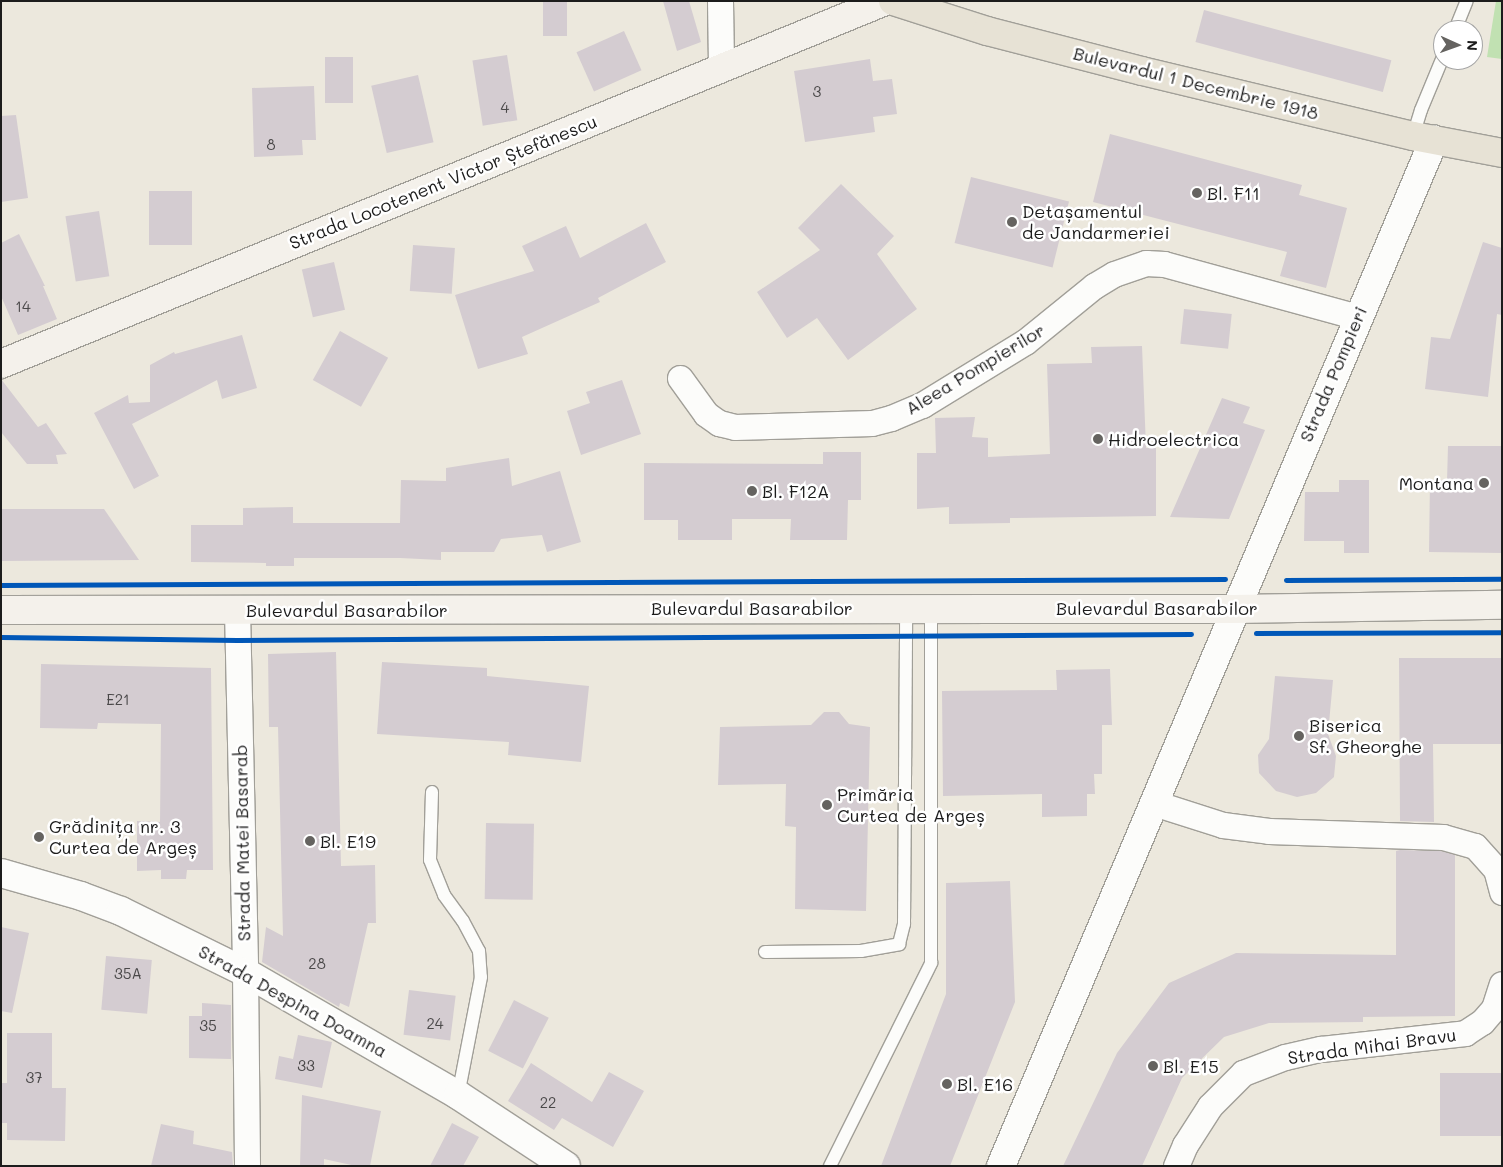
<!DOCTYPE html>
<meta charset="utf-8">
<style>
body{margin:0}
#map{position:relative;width:1503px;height:1167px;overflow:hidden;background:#ece8dd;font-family:Mali,sans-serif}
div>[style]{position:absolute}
.green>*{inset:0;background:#c1e1b2}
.building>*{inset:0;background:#d4ccd1;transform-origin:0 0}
.roads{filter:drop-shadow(1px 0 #a19f98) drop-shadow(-1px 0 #a19f98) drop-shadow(0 1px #a19f98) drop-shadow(0 -1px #a19f98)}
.service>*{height:12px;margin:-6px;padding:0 6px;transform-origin:6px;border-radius:6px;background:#fcfcfa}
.minor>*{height:25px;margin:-12.5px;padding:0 12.5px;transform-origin:12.5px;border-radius:12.5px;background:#fcfcfa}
.tertiary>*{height:28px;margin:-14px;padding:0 14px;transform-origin:14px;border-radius:14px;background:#fcfcfa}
.secondary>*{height:28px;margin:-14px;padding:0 14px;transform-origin:14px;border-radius:14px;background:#f4f1eb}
.primary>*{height:28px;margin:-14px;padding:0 14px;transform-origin:14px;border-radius:14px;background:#e7e2d5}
.cycleway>*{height:5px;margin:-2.5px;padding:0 2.5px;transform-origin:2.5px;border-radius:2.5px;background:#0057b8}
.dots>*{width:14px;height:14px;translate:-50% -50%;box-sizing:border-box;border:2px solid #fff;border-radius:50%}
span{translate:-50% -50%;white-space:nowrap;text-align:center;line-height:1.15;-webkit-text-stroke:5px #fff;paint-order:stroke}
.number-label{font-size:15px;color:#4a4849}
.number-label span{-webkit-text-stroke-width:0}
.street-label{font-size:18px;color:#1c1c1c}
.poi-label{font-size:18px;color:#1c1c1c}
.left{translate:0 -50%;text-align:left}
.right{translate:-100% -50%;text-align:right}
.frame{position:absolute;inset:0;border:2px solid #1c1c1c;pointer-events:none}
.north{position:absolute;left:1433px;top:20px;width:50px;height:50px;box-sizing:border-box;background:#fff;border:1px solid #a4a4a4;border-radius:50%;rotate:92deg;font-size:14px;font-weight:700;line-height:20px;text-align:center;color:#1c1c1c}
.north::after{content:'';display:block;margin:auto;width:18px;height:22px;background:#656360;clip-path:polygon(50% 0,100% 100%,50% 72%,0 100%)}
</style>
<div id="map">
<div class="green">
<i style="clip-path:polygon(1496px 1px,1502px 1px,1502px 59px,1487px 57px)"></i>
</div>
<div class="building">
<i style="left:543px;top:1px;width:24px;height:35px"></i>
<i style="clip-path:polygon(663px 1px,689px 1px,701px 42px,677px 51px)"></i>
<i style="left:1204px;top:10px;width:194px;height:33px;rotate:15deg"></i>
<i style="left:624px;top:31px;width:43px;height:52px;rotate:66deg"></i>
<i style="left:507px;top:55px;width:66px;height:35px;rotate:81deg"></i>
<i style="left:325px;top:57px;width:28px;height:46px"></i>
<i style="clip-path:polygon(870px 59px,873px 81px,892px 79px,897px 114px,873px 117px,875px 132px,805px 142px,794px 71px)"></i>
<i style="left:418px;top:75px;width:69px;height:48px;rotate:77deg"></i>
<i style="clip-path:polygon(314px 86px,316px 140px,302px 140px,303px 155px,254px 157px,252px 88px)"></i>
<i style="clip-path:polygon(16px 115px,28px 198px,1px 202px,1px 116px)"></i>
<i style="clip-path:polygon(1110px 134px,1302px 185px,1299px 195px,1347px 208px,1326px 288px,1280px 276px,1287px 252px,1093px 202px)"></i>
<i style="left:971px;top:177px;width:101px;height:68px;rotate:14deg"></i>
<i style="clip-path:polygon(841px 184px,894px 236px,877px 254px,917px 309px,848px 360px,817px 318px,787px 338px,757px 292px,820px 250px,798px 228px)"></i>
<i style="left:149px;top:191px;width:43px;height:54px"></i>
<i style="left:99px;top:211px;width:66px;height:34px;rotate:81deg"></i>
<i style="clip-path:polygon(646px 223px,666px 262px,598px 298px,600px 302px,522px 337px,528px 354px,478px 369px,455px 295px,534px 271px,522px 246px,566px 226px,580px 258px)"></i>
<i style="clip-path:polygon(19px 234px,45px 286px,43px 286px,57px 319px,18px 335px,1px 296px,1px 243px)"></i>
<i style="clip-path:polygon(1483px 242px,1502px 248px,1502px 315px,1497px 314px,1488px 397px,1425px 389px,1431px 337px,1450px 339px)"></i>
<i style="left:413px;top:245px;width:42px;height:46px;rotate:4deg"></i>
<i style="left:334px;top:262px;width:49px;height:33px;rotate:77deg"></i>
<i style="left:1184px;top:309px;width:48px;height:35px;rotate:6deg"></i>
<i style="left:340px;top:331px;width:55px;height:56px;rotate:29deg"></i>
<i style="clip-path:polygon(242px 335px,257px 388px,222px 399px,217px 380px,132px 424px,159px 476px,134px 489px,94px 413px,128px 395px,129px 403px,150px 402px,150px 365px,174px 352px,175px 354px)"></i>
<i style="clip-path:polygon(1142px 346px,1146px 448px,1156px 448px,1156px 516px,1010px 518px,1010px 523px,949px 524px,949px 507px,917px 509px,917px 453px,936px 453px,935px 418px,975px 417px,972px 437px,988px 438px,988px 457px,1050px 454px,1047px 364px,1092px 363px,1091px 347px)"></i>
<i style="clip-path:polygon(1px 379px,38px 427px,46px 423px,67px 454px,56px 455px,58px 464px,27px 464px,1px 432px)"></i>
<i style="clip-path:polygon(622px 380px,641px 434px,581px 455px,567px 411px,590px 403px,586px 392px)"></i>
<i style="clip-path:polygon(1222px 398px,1250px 407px,1243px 423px,1265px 430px,1229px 519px,1170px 517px)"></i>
<i style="clip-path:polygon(1448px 446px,1502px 446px,1502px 553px,1429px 552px,1430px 480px,1447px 481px)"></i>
<i style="clip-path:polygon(823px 452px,861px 452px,861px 500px,848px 500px,847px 540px,790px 540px,791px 519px,732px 519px,732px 540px,678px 540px,678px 520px,644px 520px,644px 463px,823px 464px)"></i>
<i style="clip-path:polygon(509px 458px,512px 486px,560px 471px,581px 542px,547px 552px,542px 535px,501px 539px,494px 552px,441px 552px,441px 560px,400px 558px,294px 558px,294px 566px,266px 566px,266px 563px,191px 562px,191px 525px,243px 525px,243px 508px,293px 507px,293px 523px,400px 523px,401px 480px,446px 481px,446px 468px)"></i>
<i style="clip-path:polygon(1339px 480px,1369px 480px,1369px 553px,1344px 553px,1344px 541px,1304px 541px,1305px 492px,1339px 492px)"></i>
<i style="clip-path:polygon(1px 509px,104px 509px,139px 560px,1px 561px)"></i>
<i style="clip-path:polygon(336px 652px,341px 866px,375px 865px,376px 923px,368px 923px,349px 1007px,340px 1003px,339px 1007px,262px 962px,266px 927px,283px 936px,278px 727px,269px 727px,268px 654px)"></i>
<i style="clip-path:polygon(1399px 658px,1502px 658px,1502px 744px,1433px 744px,1434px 822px,1400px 821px)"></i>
<i style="clip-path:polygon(382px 662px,487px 668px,487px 676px,589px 686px,581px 762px,508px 755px,509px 742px,377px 734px)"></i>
<i style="clip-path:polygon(41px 664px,211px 668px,213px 870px,187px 870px,186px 879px,161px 879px,161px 870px,137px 871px,137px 821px,160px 822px,161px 724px,98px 723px,97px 729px,40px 728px)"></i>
<i style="clip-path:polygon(1110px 669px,1112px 725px,1102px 725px,1102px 774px,1094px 774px,1095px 794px,1087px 794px,1087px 816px,1042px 817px,1042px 794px,943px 796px,942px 691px,1057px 690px,1056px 670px)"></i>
<i style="clip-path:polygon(1275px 676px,1333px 680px,1328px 734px,1336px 756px,1334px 777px,1316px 793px,1297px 797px,1276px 791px,1259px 773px,1258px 755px,1269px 739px)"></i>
<i style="clip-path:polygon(824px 712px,839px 712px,849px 724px,870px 727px,866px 911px,795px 909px,796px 827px,785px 826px,786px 784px,718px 785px,720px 727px,811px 725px)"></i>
<i style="left:486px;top:823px;width:48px;height:76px;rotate:1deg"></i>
<i style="clip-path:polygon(1400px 850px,1441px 851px,1455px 855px,1455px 1016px,1363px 1017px,1363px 1022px,1269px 1023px,1224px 1037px,1182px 1078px,1142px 1166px,1063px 1166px,1117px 1053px,1169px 983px,1236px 953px,1396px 955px,1396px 851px)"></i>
<i style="clip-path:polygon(1010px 881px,1015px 1002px,950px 1166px,881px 1166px,946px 994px,946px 883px)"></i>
<i style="clip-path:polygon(1px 927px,29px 933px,12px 1013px,1px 1011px)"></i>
<i style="left:106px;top:956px;width:46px;height:54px;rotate:5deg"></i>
<i style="left:409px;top:990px;width:47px;height:45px;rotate:7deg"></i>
<i style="left:514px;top:1000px;width:39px;height:57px;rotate:27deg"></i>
<i style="clip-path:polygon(202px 1003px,231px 1005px,231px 1059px,189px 1058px,189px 1016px,202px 1016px)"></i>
<i style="clip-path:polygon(7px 1033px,52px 1033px,52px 1088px,66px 1088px,65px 1141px,7px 1140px,7px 1123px,1px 1123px,1px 1083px,7px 1083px)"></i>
<i style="clip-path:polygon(298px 1035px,332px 1042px,322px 1088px,275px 1079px,279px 1056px,293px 1059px)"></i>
<i style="clip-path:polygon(531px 1063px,592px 1102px,609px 1072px,644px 1091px,613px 1147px,562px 1118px,554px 1130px,508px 1101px)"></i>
<i style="left:1502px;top:1073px;width:63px;height:62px;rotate:90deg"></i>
<i style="clip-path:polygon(302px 1095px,381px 1111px,370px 1166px,356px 1166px,324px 1159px,324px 1166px,300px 1166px)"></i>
<i style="clip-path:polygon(452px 1123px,479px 1137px,463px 1166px,430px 1166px)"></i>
<i style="clip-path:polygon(161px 1124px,194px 1131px,193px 1144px,232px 1152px,233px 1166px,151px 1166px)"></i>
</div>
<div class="roads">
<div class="service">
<i style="left:1455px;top:30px;width:31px;rotate:-68deg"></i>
<i style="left:1413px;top:136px;width:27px;rotate:-73deg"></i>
<i style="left:1421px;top:110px;width:57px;rotate:-67.5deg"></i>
<i style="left:432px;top:792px;width:68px;rotate:91.7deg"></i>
<i style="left:430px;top:860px;width:38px;rotate:68deg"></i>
<i style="left:444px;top:895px;width:32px;rotate:54deg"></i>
<i style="left:463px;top:921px;width:34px;rotate:62deg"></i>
<i style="left:479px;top:951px;width:26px;rotate:86deg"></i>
<i style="left:481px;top:977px;width:120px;rotate:101deg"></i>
<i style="left:765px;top:952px;width:96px;rotate:-0.6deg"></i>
<i style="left:861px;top:951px;width:39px;rotate:-10deg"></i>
<i style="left:899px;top:944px;width:21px;rotate:-76deg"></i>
<i style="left:904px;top:924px;width:316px;rotate:-89.6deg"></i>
<i style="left:830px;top:1166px;width:227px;rotate:-63.5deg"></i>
<i style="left:931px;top:963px;width:355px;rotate:-90deg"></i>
</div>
<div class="minor">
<i style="left:720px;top:1px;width:67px;rotate:89.1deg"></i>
<i style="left:680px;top:378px;width:44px;rotate:54.2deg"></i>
<i style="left:706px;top:414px;width:16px;rotate:35deg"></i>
<i style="left:719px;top:423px;width:16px;rotate:14deg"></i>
<i style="left:735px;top:427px;width:137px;rotate:-1.7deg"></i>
<i style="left:872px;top:423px;width:20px;rotate:-15deg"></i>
<i style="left:891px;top:418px;width:34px;rotate:-23deg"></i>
<i style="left:922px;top:405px;width:121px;rotate:-31.5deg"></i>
<i style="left:1025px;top:342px;width:89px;rotate:-39.1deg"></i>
<i style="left:1094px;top:286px;width:23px;rotate:-31deg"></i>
<i style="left:1114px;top:274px;width:34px;rotate:-19deg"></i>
<i style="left:1146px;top:263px;width:18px;rotate:3deg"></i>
<i style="left:1164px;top:264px;width:201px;rotate:15.3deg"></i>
<i style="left:237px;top:610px;width:362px;rotate:88.7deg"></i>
<i style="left:245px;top:972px;width:194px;rotate:89.4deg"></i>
<i style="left:1154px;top:803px;width:72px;rotate:17.7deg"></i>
<i style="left:1223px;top:825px;width:46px;rotate:7.4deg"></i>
<i style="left:1269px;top:831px;width:174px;rotate:2deg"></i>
<i style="left:1443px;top:837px;width:33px;rotate:16deg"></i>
<i style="left:1475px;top:846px;width:31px;rotate:48deg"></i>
<i style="left:1496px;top:869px;width:24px;rotate:75deg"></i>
<i style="left:1176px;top:1166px;width:23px;rotate:-67deg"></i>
<i style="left:1185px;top:1145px;width:46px;rotate:-57.3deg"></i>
<i style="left:1210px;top:1106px;width:47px;rotate:-45deg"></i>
<i style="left:1243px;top:1073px;width:45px;rotate:-20.9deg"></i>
<i style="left:1285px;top:1057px;width:37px;rotate:-13deg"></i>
<i style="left:1321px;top:1049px;width:145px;rotate:-6.3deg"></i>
<i style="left:1465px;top:1033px;width:20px;rotate:-33deg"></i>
<i style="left:1482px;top:1022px;width:18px;rotate:-49deg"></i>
<i style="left:1494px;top:1008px;width:25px;rotate:-72deg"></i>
</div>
<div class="tertiary">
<i style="left:1px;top:873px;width:83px;rotate:16deg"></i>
<i style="left:81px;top:896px;width:43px;rotate:20.6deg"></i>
<i style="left:121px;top:911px;width:138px;rotate:26.2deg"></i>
<i style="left:245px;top:972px;width:246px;rotate:30deg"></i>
<i style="left:458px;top:1095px;width:129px;rotate:33.3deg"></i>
<i style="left:1001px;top:1166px;width:1114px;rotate:-67.12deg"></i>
</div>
<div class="secondary">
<i style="left:1px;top:364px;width:956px;rotate:-22.32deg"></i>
<i style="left:1px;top:610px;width:1233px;rotate:-0.05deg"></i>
<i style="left:1234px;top:609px;width:268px;rotate:-0.9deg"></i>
</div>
<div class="primary">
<i style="left:893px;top:1px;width:99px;rotate:17.7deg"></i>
<i style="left:987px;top:31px;width:160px;rotate:14.5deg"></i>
<i style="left:1142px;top:71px;width:279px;rotate:13.5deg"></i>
<i style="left:1413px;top:136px;width:91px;rotate:10.8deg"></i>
</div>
</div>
<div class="cycleway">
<i style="left:1286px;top:580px;width:216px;rotate:-0.3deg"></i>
<i style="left:1px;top:585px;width:1224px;rotate:-0.28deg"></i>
<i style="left:1256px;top:633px;width:246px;rotate:-0.2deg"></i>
<i style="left:1px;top:637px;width:236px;rotate:0.7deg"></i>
<i style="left:237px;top:640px;width:954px;rotate:-0.36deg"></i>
</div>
<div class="dots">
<i style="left:1197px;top:193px;background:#656360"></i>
<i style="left:1012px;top:222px;background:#656360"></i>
<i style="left:1098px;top:439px;background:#656360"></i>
<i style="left:1484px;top:483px;background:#656360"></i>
<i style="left:752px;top:491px;background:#656360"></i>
<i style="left:1299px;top:736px;background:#656360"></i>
<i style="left:827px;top:805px;background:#656360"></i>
<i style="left:39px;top:837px;background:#656360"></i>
<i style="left:310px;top:841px;background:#656360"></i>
<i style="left:1153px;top:1066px;background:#656360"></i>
<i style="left:947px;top:1084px;background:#656360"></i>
</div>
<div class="number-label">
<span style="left:817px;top:92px">3</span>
<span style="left:505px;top:108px">4</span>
<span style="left:271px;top:145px">8</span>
<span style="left:23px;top:307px">14</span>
<span style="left:118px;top:700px">E21</span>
<span style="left:317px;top:964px">28</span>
<span style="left:128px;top:974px">35A</span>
<span style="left:435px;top:1024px">24</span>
<span style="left:208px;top:1026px">35</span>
<span style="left:306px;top:1066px">33</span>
<span style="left:34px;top:1078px">37</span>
<span style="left:548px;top:1103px">22</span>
</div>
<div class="street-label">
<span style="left:1196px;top:83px;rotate:14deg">Bulevardul 1 Decembrie 1918</span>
<span style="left:443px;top:182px;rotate:-22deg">Strada Locotenent Victor Ștefănescu</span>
<span style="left:975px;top:369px;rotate:-31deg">Aleea Pompierilor</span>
<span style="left:1333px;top:374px;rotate:-67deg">Strada Pompieri</span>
<span style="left:752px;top:608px">Bulevardul Basarabilor</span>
<span style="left:1157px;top:608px">Bulevardul Basarabilor</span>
<span style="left:347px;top:610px">Bulevardul Basarabilor</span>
<span style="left:242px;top:843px;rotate:-91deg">Strada Matei Basarab</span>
<span style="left:293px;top:1001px;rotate:29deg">Strada Despina Doamna</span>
<span style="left:1372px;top:1046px;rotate:-8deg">Strada Mihai Bravu</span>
</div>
<div class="poi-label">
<span class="left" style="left:1207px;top:193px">Bl. F11</span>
<span class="left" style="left:1022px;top:222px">Detașamentul<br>de Jandarmeriei</span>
<span class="left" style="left:1108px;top:439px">Hidroelectrica</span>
<span class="right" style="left:1474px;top:483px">Montana</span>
<span class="left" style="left:762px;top:491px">Bl. F12A</span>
<span class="left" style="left:1309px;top:736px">Biserica<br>Sf. Gheorghe</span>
<span class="left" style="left:837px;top:805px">Primăria<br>Curtea de Argeș</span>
<span class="left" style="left:49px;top:837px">Grădinița nr. 3<br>Curtea de Argeș</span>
<span class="left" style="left:320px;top:841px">Bl. E19</span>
<span class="left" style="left:1163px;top:1066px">Bl. E15</span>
<span class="left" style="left:957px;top:1084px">Bl. E16</span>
</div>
<div class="frame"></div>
<div class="north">N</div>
</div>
